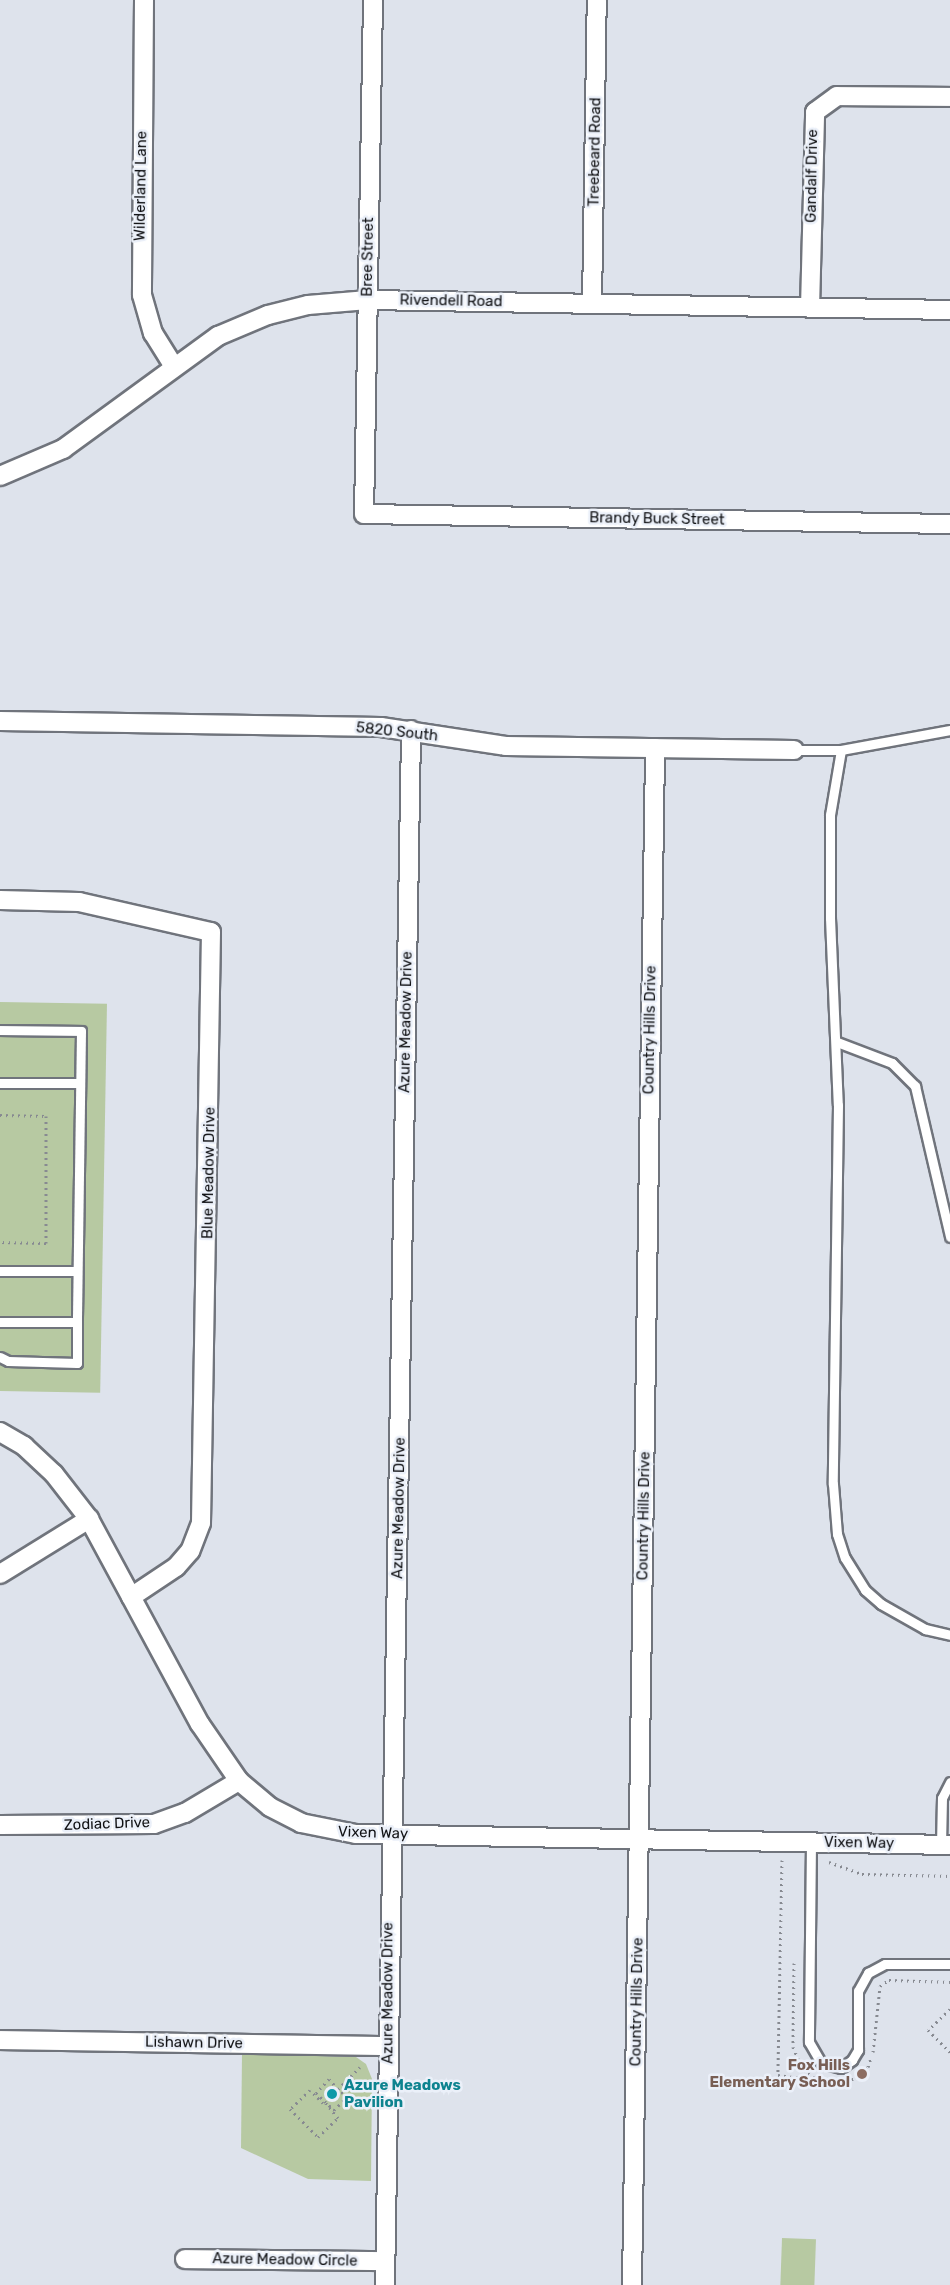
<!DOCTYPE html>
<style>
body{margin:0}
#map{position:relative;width:950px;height:2285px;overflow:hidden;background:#dee3ec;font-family:Rubik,sans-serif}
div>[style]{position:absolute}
.green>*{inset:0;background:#b7c9a2;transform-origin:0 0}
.path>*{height:3px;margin-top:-1.5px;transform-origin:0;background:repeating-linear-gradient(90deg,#878a91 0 1.5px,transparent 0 6px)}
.roads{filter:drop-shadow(2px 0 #70747c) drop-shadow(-2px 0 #70747c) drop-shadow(0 2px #70747c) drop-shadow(0 -2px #70747c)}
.service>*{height:9px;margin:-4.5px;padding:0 4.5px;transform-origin:4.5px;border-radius:4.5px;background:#fff}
.minor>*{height:18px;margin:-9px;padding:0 9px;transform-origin:9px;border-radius:9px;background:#fff}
.dots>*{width:16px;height:16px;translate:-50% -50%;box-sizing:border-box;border:3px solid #ebf0f9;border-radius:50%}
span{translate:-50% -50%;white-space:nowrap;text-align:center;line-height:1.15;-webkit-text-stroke:5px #ebf0f9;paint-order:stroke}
.street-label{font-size:15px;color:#101114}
.education-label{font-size:15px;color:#785e54;font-weight:700}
.right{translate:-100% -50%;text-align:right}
.culture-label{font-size:15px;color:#0d838f;font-weight:700}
.left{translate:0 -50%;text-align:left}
</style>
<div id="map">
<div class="green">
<i style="left:0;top:1002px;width:107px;height:389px;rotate:1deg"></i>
<i style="clip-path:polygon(242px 2054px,356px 2057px,366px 2064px,372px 2079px,371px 2181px,308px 2179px,241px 2148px)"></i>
<i style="left:782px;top:2238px;width:34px;height:47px;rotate:2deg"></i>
</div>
<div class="path">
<i style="left:0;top:1115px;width:46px;rotate:1.2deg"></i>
<i style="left:46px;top:1116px;width:127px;rotate:90deg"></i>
<i style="left:46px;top:1243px;width:46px;rotate:-178.8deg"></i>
<i style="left:782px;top:1860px;width:215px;rotate:91.1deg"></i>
<i style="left:778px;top:2075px;width:36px;rotate:8deg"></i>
<i style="left:829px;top:1862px;width:35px;rotate:20deg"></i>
<i style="left:862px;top:1874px;width:88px;rotate:1.3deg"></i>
<i style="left:794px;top:1963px;width:84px;rotate:90.7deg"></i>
<i style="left:793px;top:2047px;width:25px;rotate:67deg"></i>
<i style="left:803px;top:2070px;width:25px;rotate:34deg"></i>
<i style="left:824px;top:2084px;width:23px;rotate:-2deg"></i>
<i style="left:847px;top:2083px;width:26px;rotate:-37deg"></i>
<i style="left:868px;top:2067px;width:9px;rotate:-72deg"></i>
<i style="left:950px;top:2009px;width:30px;rotate:136deg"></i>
<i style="left:928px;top:2030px;width:31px;rotate:45deg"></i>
<i style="left:873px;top:2052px;width:66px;rotate:-83.9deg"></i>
<i style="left:880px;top:1986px;width:11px;rotate:-34deg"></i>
<i style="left:889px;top:1980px;width:61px;rotate:1.9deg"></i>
<i style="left:338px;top:2089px;width:13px;rotate:-132deg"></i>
<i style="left:329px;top:2079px;width:19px;rotate:133deg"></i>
<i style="left:316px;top:2093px;width:25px;rotate:43deg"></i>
<i style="left:334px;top:2110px;width:18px;rotate:-45deg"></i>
<i style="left:347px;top:2097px;width:12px;rotate:-138deg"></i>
<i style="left:338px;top:2089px;width:31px;rotate:-45deg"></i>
<i style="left:323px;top:2103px;width:18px;rotate:-135deg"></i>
<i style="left:310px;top:2090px;width:28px;rotate:136deg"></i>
<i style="left:290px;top:2109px;width:40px;rotate:45deg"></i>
<i style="left:318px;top:2137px;width:28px;rotate:-44deg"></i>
<i style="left:338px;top:2118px;width:22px;rotate:-129deg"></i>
</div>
<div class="roads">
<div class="service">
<i style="left:950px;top:730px;width:111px;rotate:169.6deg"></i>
<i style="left:841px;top:750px;width:66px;rotate:99.6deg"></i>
<i style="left:830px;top:815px;width:103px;rotate:90deg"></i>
<i style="left:830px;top:918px;width:187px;rotate:87.6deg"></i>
<i style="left:838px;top:1105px;width:379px;rotate:90.8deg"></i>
<i style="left:833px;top:1484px;width:50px;rotate:85.4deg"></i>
<i style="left:837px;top:1534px;width:25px;rotate:72deg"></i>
<i style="left:845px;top:1558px;width:38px;rotate:58deg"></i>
<i style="left:865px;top:1590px;width:21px;rotate:41deg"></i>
<i style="left:881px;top:1604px;width:51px;rotate:29.6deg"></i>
<i style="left:925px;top:1629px;width:26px;rotate:13deg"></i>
<i style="left:794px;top:750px;width:47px"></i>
<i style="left:0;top:1030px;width:81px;rotate:0.7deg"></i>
<i style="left:81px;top:1031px;width:291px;rotate:90.8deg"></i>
<i style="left:77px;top:1322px;width:77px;rotate:180deg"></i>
<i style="left:837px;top:1042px;width:59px;rotate:20.9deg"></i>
<i style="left:892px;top:1063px;width:33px;rotate:45deg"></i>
<i style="left:915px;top:1086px;width:155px;rotate:76.9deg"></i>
<i style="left:0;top:1083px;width:80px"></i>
<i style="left:0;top:1271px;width:77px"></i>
<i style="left:0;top:1357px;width:9px;rotate:27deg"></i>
<i style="left:8px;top:1361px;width:69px;rotate:1.7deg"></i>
<i style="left:77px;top:1363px;width:41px;rotate:-90deg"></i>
<i style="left:811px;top:1842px;width:200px;rotate:90.6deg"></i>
<i style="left:809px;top:2042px;width:24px;rotate:60deg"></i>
<i style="left:821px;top:2063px;width:21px;rotate:14deg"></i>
<i style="left:841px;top:2068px;width:14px;rotate:-36deg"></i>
<i style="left:852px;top:2060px;width:12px;rotate:-59deg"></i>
<i style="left:858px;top:2050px;width:59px;rotate:-90deg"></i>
<i style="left:858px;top:1991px;width:21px;rotate:-61deg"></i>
<i style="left:868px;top:1973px;width:19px;rotate:-28deg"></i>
<i style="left:885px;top:1964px;width:65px"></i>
<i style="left:941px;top:1845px;width:47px;rotate:-88.8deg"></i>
<i style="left:942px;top:1798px;width:18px;rotate:-63deg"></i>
</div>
<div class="minor">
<i style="left:144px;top:0;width:295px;rotate:90.4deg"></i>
<i style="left:142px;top:295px;width:40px;rotate:74deg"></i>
<i style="left:153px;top:333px;width:38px;rotate:58deg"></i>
<i style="left:373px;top:0;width:514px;rotate:91deg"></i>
<i style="left:364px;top:514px;width:586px;rotate:0.98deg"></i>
<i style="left:592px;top:304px;width:304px;rotate:-89.1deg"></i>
<i style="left:810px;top:308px;width:196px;rotate:-88.5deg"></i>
<i style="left:815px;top:112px;width:27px;rotate:-36deg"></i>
<i style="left:837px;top:96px;width:113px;rotate:0.5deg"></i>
<i style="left:0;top:476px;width:69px;rotate:-23.2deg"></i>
<i style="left:63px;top:449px;width:192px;rotate:-36.1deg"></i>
<i style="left:218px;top:336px;width:54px;rotate:-22.8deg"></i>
<i style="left:268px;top:315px;width:41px;rotate:-14deg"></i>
<i style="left:308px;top:305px;width:60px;rotate:-4.8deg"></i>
<i style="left:368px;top:300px;width:582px;rotate:0.98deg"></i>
<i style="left:0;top:721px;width:381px;rotate:0.9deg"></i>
<i style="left:381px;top:727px;width:126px;rotate:8.6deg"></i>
<i style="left:506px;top:746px;width:288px;rotate:0.8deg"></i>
<i style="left:0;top:900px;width:79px;rotate:1.5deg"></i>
<i style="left:79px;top:902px;width:135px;rotate:12.8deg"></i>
<i style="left:211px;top:932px;width:591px;rotate:90.97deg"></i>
<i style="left:201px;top:1523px;width:30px;rotate:111deg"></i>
<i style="left:190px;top:1551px;width:21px;rotate:131deg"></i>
<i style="left:176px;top:1567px;width:54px;rotate:146.3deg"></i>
<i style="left:0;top:1432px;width:28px;rotate:30deg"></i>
<i style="left:24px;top:1446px;width:41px;rotate:43deg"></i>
<i style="left:54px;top:1474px;width:57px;rotate:52.1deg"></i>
<i style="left:89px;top:1519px;width:233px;rotate:61.6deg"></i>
<i style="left:200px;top:1724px;width:69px;rotate:55.6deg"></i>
<i style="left:239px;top:1781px;width:40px;rotate:40deg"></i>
<i style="left:270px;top:1807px;width:35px;rotate:27deg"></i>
<i style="left:301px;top:1823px;width:56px;rotate:11.3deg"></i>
<i style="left:356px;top:1834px;width:594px;rotate:1.06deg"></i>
<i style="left:0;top:1574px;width:105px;rotate:-31.7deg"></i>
<i style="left:0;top:1825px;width:154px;rotate:-0.4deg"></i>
<i style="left:154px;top:1824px;width:33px;rotate:-20deg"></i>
<i style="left:185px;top:1813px;width:63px;rotate:-30.7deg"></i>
<i style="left:0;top:2040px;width:387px;rotate:0.9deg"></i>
<i style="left:185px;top:2259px;width:200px;rotate:0.6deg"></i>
<i style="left:385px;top:2285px;width:1555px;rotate:-89.04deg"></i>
<i style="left:632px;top:2285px;width:1537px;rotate:-89.14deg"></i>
</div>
</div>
<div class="dots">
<i style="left:862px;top:2074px;background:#8d6e63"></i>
<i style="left:332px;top:2094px;background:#0f9aa8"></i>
</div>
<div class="street-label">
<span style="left:595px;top:152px;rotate:-89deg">Treebeard Road</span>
<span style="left:812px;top:176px;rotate:-89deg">Gandalf Drive</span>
<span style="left:141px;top:186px;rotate:-89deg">Wilderland Lane</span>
<span style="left:368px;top:257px;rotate:-89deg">Bree Street</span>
<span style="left:451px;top:301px;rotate:1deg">Rivendell Road</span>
<span style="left:657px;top:519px;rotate:1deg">Brandy Buck Street</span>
<span style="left:397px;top:732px;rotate:6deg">5820 South</span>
<span style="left:406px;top:1022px;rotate:-89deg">Azure Meadow Drive</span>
<span style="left:650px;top:1030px;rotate:-89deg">Country Hills Drive</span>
<span style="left:209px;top:1173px;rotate:-89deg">Blue Meadow Drive</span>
<span style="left:399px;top:1508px;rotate:-89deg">Azure Meadow Drive</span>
<span style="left:644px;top:1516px;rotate:-89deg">Country Hills Drive</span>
<span style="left:107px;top:1824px;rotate:-2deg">Zodiac Drive</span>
<span style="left:373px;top:1833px;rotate:2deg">Vixen Way</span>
<span style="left:859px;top:1843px;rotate:1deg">Vixen Way</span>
<span style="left:388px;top:1993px;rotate:-90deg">Azure Meadow Drive</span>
<span style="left:637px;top:2002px;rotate:-89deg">Country Hills Drive</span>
<span style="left:194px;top:2043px;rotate:1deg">Lishawn Drive</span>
<span style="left:285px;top:2260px;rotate:1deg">Azure Meadow Circle</span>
</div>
<div class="education-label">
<span class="right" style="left:850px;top:2074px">Fox Hills<br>Elementary School</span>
</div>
<div class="culture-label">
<span class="left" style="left:344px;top:2094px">Azure Meadows<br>Pavilion</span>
</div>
</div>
